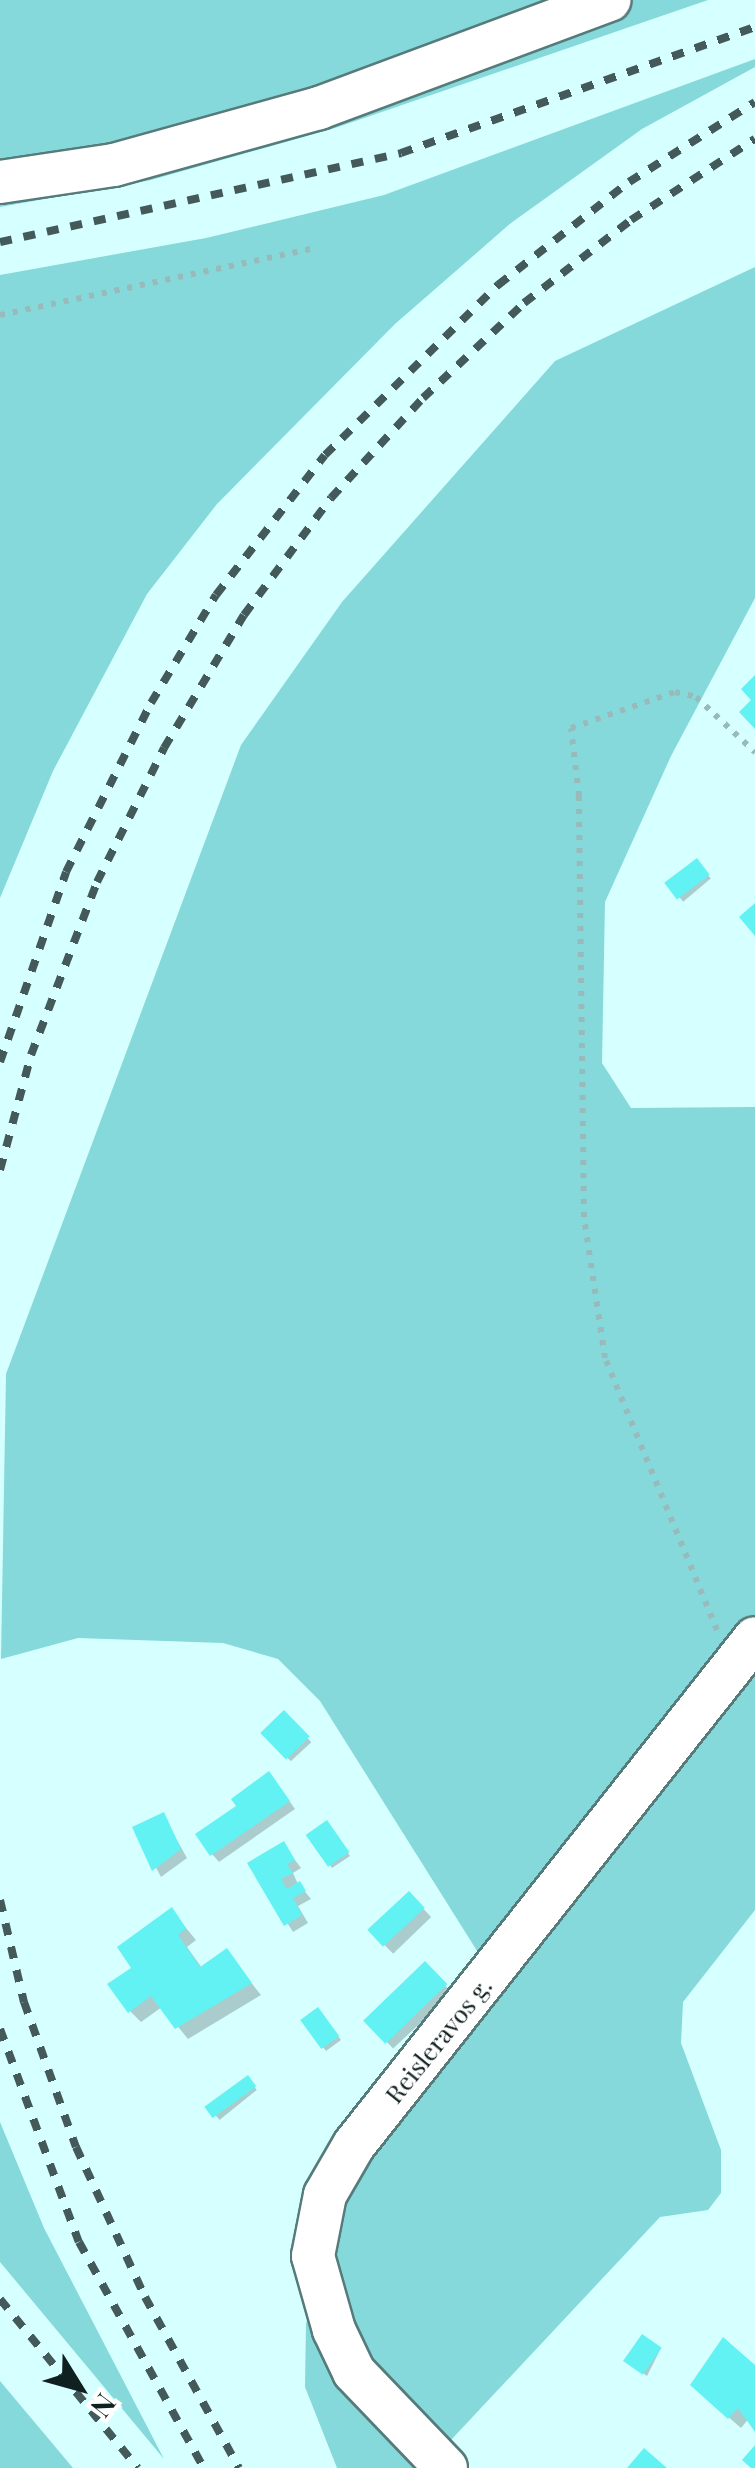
<!DOCTYPE html>
<style>
body{margin:0}
#map{position:relative;width:755px;height:2468px;overflow:hidden;background:#d6ffff;font-family:"Playfair Display",serif}
div>[style]{position:absolute}
.green>*{inset:0;background:#86d9da}
.shadow>*{inset:0;background:#0003;transform-origin:0 0}
.building>*{inset:0;background:#62f2f4;transform-origin:0 0}
.path>*{height:6px;margin-top:-3px;transform-origin:0;background:repeating-linear-gradient(90deg,#99baba 0 5px,transparent 0 13px)}
.roads{filter:drop-shadow(2px 0 #567b7b) drop-shadow(-2px 0 #567b7b) drop-shadow(0 2px #567b7b) drop-shadow(0 -2px #567b7b)}
.street>*{height:42px;margin:-21px;padding:0 21px;transform-origin:21px;border-radius:21px;background:#fff}
.rail>*{height:8px;margin-top:-4px;transform-origin:0;background:repeating-linear-gradient(90deg,#445a5a 0 12px,transparent 0 24px)}
span{translate:-50% -50%;white-space:nowrap;text-align:center;line-height:1.15;-webkit-text-stroke:8px #fff;paint-order:stroke}
.street-label{font-size:25px;color:#101f1f}
.north{position:absolute;left:30px;top:2338px;width:100px;height:100px;-webkit-text-stroke:8px #fff;paint-order:stroke;rotate:127deg;font-size:28px;font-weight:700;line-height:40px;text-align:center;color:#101f1f}
.north::after{content:'';display:block;margin:auto;width:35px;height:45px;background:#101f1f;clip-path:polygon(50% 0,100% 100%,50% 72%,0 100%)}
</style>
<div id="map">
<div class="green">
<i style="clip-path:polygon(0 0,708px 0,335px 128px,151px 180px,0 207px)"></i>
<i style="clip-path:polygon(755px 59px,755px 67px,642px 129px,511px 223px,395px 324px,217px 504px,147px 594px,53px 771px,0 898px,0 275px,206px 238px,384px 195px)"></i>
<i style="clip-path:polygon(755px 267px,755px 598px,671px 756px,605px 902px,602px 1063px,631px 1108px,755px 1107px,755px 1910px,683px 2002px,681px 2043px,721px 2150px,721px 2193px,708px 2210px,660px 2217px,451px 2440px,453px 2468px,337px 2468px,305px 2387px,306px 2324px,333px 2209px,496px 1981px,320px 1701px,278px 1659px,223px 1643px,78px 1638px,1px 1659px,6px 1374px,241px 745px,342px 602px,555px 361px)"></i>
<i style="clip-path:polygon(0 2122px,44px 2228px,164px 2459px,0 2262px)"></i>
<i style="clip-path:polygon(0 2381px,73px 2468px,0 2468px)"></i>
</div>
<div class="shadow">
<i style="left:696px;top:861px;width:23px;height:36px;rotate:50deg"></i>
<i style="left:284px;top:1713px;width:40px;height:28px;rotate:47deg"></i>
<i style="clip-path:polygon(276px 1782px,295px 1809px,219px 1862px,212px 1854px,239px 1807px)"></i>
<i style="clip-path:polygon(163px 1815px,187px 1858px,161px 1877px,135px 1828px)"></i>
<i style="clip-path:polygon(330px 1826px,350px 1856px,332px 1868px,309px 1835px)"></i>
<i style="clip-path:polygon(283px 1844px,301px 1868px,293px 1873px,297px 1882px,311px 1899px,298px 1906px,308px 1923px,293px 1932px,250px 1864px)"></i>
<i style="left:409px;top:1894px;width:32px;height:53px;rotate:46deg"></i>
<i style="clip-path:polygon(171px 1910px,196px 1940px,187px 1947px,202px 1968px,226px 1951px,261px 1995px,188px 2039px,162px 2007px,141px 2022px,130px 2011px,135px 1968px)"></i>
<i style="left:425px;top:1964px;width:40px;height:81px;rotate:47deg"></i>
<i style="clip-path:polygon(321px 2013px,341px 2040px,326px 2051px,303px 2021px)"></i>
<i style="left:248px;top:2079px;width:14px;height:48px;rotate:51deg"></i>
<i style="clip-path:polygon(660px 2350px,647px 2376px,629px 2363px)"></i>
<i style="clip-path:polygon(755px 2370px,755px 2421px,750px 2417px,741px 2428px,704px 2396px)"></i>
</div>
<div class="building">
<i style="clip-path:polygon(755px 675px,755px 729px,739px 712px,751px 700px,741px 689px)"></i>
<i style="left:697px;top:858px;width:21px;height:41px;rotate:53deg"></i>
<i style="clip-path:polygon(755px 903px,755px 936px,739px 917px)"></i>
<i style="left:284px;top:1710px;width:37px;height:33px;rotate:46deg"></i>
<i style="clip-path:polygon(269px 1771px,290px 1801px,210px 1856px,195px 1834px,236px 1806px,231px 1799px)"></i>
<i style="clip-path:polygon(164px 1812px,181px 1849px,152px 1871px,132px 1827px)"></i>
<i style="left:327px;top:1820px;width:39px;height:26px;rotate:55deg"></i>
<i style="clip-path:polygon(284px 1841px,295px 1860px,287px 1864px,293px 1873px,281px 1879px,287px 1889px,300px 1881px,306px 1891px,293px 1898px,302px 1915px,284px 1926px,247px 1863px)"></i>
<i style="left:409px;top:1891px;width:23px;height:57px;rotate:47deg"></i>
<i style="clip-path:polygon(172px 1907px,186px 1928px,178px 1935px,200px 1967px,227px 1948px,252px 1983px,175px 2029px,151px 1996px,128px 2013px,107px 1984px,131px 1968px,117px 1947px)"></i>
<i style="left:425px;top:1961px;width:32px;height:86px;rotate:46deg"></i>
<i style="left:318px;top:2007px;width:36px;height:22px;rotate:54deg"></i>
<i style="left:248px;top:2075px;width:14px;height:54px;rotate:54deg"></i>
<i style="left:642px;top:2334px;width:24px;height:33px;rotate:35deg"></i>
<i style="clip-path:polygon(723px 2337px,755px 2365px,755px 2432px,738px 2408px,728px 2419px,690px 2385px)"></i>
<i style="clip-path:polygon(755px 2445px,755px 2468px,751px 2468px,742px 2460px)"></i>
<i style="clip-path:polygon(644px 2448px,667px 2468px,627px 2468px)"></i>
</div>
<div class="path">
<i style="left:0;top:315px;width:322px;rotate:-12deg"></i>
<i style="left:717px;top:1630px;width:294px;rotate:-112.4deg"></i>
<i style="left:605px;top:1358px;width:143px;rotate:-98.5deg"></i>
<i style="left:584px;top:1217px;width:421px;rotate:-90.7deg"></i>
<i style="left:579px;top:796px;width:68px;rotate:-96.7deg"></i>
<i style="left:571px;top:728px;width:110px;rotate:-19.1deg"></i>
<i style="left:675px;top:692px;width:22px;rotate:13deg"></i>
<i style="left:696px;top:697px;width:81px;rotate:43deg"></i>
</div>
<div class="roads">
<div class="street">
<i style="left:0;top:182px;width:115px;rotate:-8.5deg"></i>
<i style="left:114px;top:165px;width:213px;rotate:-15.5deg"></i>
<i style="left:319px;top:108px;width:310px;rotate:-20.4deg"></i>
<i style="left:446px;top:2468px;width:133px;rotate:-133.8deg"></i>
<i style="left:354px;top:2372px;width:47px;rotate:-115.5deg"></i>
<i style="left:334px;top:2330px;width:77px;rotate:-105.8deg"></i>
<i style="left:313px;top:2256px;width:62px;rotate:-78.9deg"></i>
<i style="left:325px;top:2195px;width:58px;rotate:-59.9deg"></i>
<i style="left:354px;top:2145px;width:646px;rotate:-51.66deg"></i>
</div>
</div>
<div class="rail">
<i style="left:0;top:242px;width:411px;rotate:-12.5deg"></i>
<i style="left:401px;top:153px;width:376px;rotate:-19.6deg"></i>
<i style="left:0;top:1062px;width:201px;rotate:-70.8deg"></i>
<i style="left:66px;top:872px;width:189px;rotate:-63.3deg"></i>
<i style="left:151px;top:703px;width:126px;rotate:-59deg"></i>
<i style="left:216px;top:595px;width:177px;rotate:-52.1deg"></i>
<i style="left:325px;top:455px;width:243px;rotate:-44.5deg"></i>
<i style="left:498px;top:285px;width:167px;rotate:-38.2deg"></i>
<i style="left:629px;top:182px;width:149px;rotate:-32.4deg"></i>
<i style="left:0;top:1170px;width:119px;rotate:-74.9deg"></i>
<i style="left:31px;top:1055px;width:185px;rotate:-69.1deg"></i>
<i style="left:97px;top:882px;width:150px;rotate:-63.4deg"></i>
<i style="left:164px;top:748px;width:155px;rotate:-59deg"></i>
<i style="left:244px;top:615px;width:146px;rotate:-53.4deg"></i>
<i style="left:331px;top:498px;width:136px;rotate:-47.4deg"></i>
<i style="left:423px;top:398px;width:139px;rotate:-43.2deg"></i>
<i style="left:524px;top:303px;width:135px;rotate:-37.8deg"></i>
<i style="left:631px;top:220px;width:148px;rotate:-33.2deg"></i>
<i style="left:0;top:1900px;width:105px;rotate:76.8deg"></i>
<i style="left:24px;top:2002px;width:154px;rotate:70.3deg"></i>
<i style="left:76px;top:2147px;width:165px;rotate:65.3deg"></i>
<i style="left:145px;top:2297px;width:195px;rotate:61.2deg"></i>
<i style="left:0;top:2029px;width:227px;rotate:69.7deg"></i>
<i style="left:79px;top:2242px;width:258px;rotate:61.1deg"></i>
<i style="left:0;top:2299px;width:218px;rotate:50.8deg"></i>
</div>
<div class="street-label">
<span style="left:438px;top:2040px;rotate:-51deg">Reisleravos g.</span>
</div>
<div class="north">N</div>
</div>
